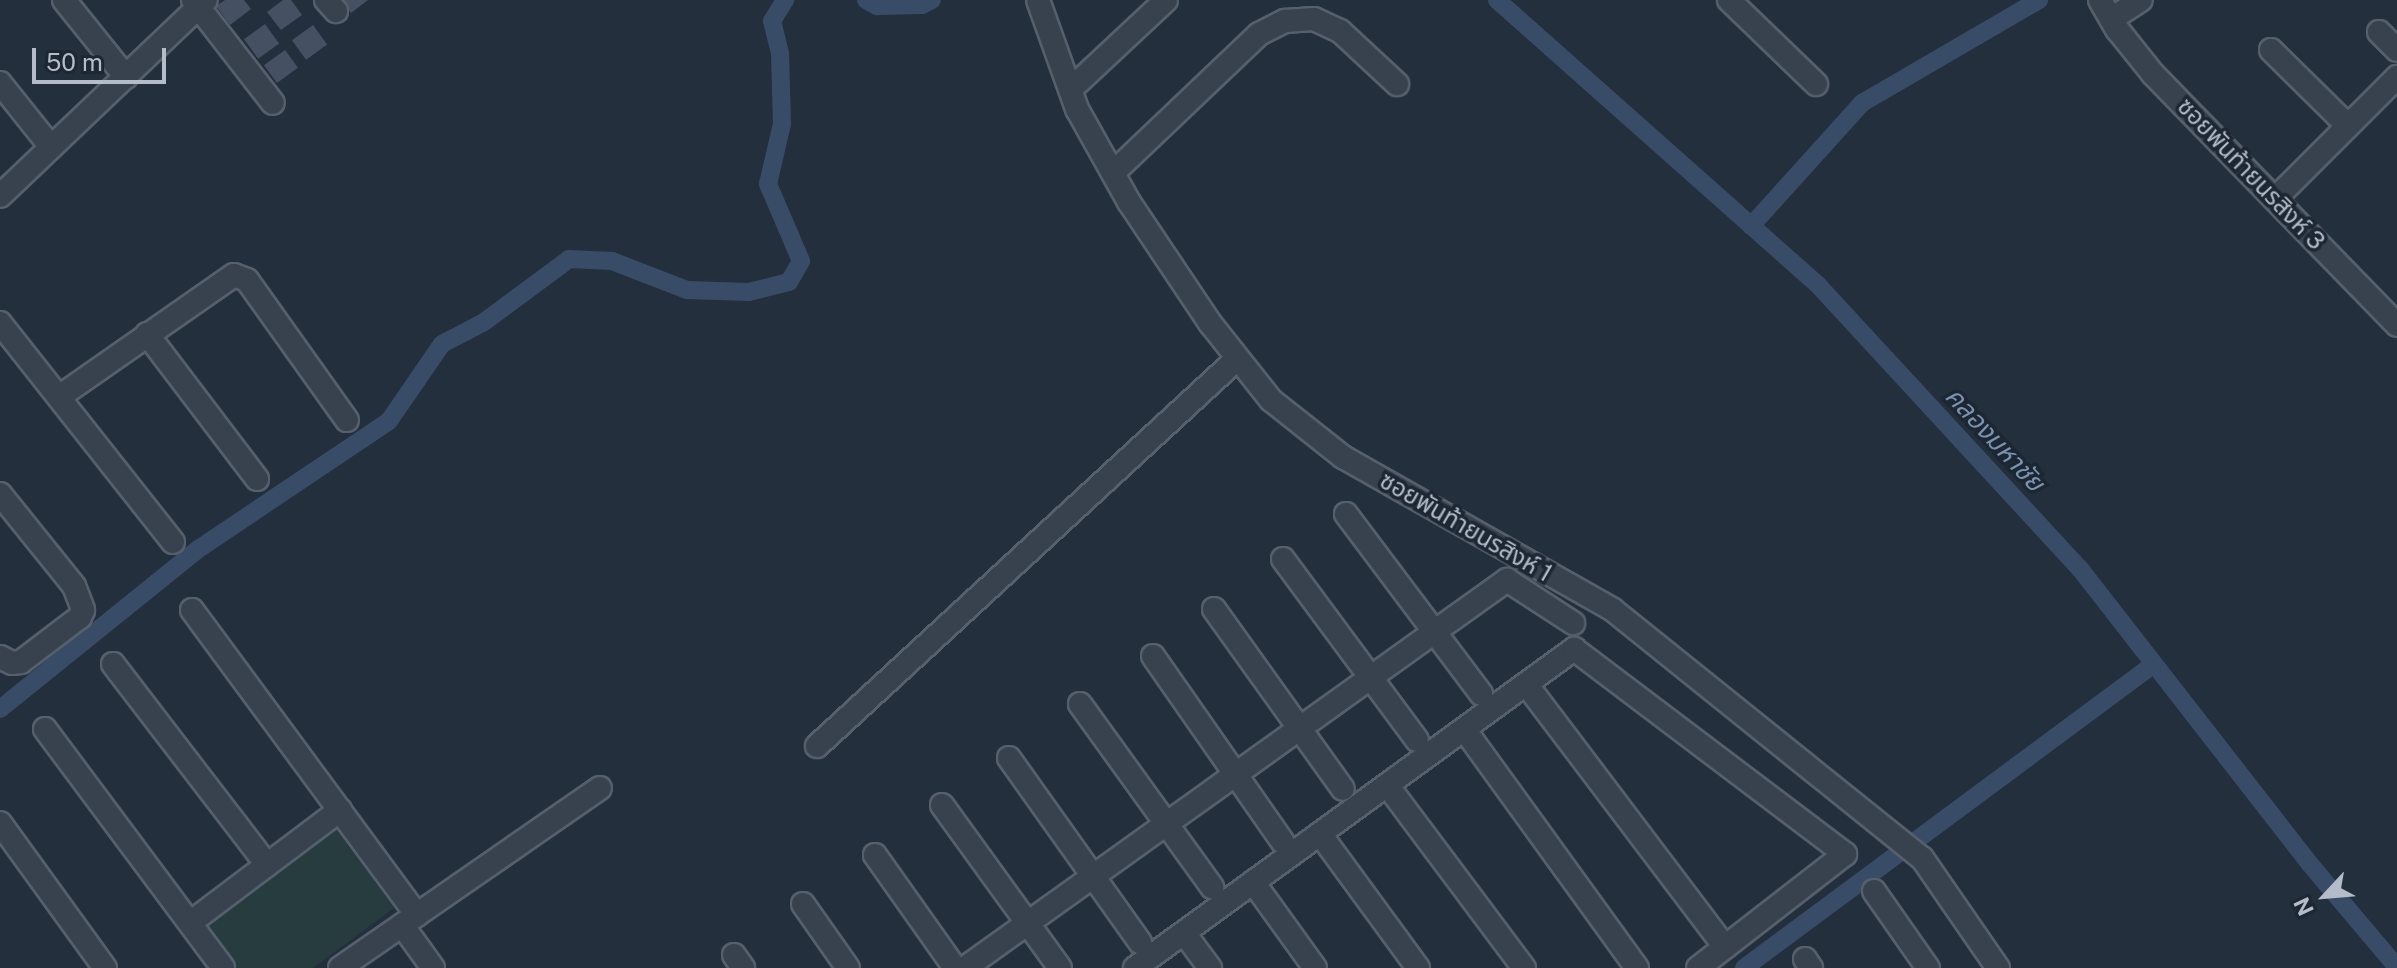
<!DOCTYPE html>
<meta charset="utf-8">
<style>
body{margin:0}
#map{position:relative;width:2397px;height:968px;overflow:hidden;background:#242f3e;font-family:"Public Sans","Noto Sans Thai",sans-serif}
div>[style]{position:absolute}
.green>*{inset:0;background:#263c3f}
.canal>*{height:18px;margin:-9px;padding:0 9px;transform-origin:9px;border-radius:9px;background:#394c67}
.building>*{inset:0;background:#455162;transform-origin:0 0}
.roads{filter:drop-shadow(2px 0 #565f6c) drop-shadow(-2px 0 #565f6c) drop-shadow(0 2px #565f6c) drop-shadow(0 -2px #565f6c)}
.minor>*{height:22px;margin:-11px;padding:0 11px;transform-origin:11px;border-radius:11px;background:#38414e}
span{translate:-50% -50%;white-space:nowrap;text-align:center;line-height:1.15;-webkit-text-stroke:7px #1d2633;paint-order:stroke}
.street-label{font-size:24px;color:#b4bcc9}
.water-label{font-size:26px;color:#7c92b1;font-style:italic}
.north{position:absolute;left:2285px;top:856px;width:80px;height:80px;-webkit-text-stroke:6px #1d2633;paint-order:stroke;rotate:244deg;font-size:22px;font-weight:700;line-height:32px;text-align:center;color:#b4bcc9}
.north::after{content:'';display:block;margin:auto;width:28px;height:36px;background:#b4bcc9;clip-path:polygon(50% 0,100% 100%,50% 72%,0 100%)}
.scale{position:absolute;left:32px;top:48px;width:134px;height:36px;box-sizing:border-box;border:4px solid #b4bcc9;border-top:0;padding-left:10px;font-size:24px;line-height:28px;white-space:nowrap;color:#b4bcc9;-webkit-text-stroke:6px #1d2633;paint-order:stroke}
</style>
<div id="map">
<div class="green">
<i style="clip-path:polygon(336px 829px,394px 908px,313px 968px,234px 968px,203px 927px)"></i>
</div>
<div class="canal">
<i style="left:866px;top:0;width:13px;rotate:29deg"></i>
<i style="left:877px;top:6px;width:45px;rotate:-1.3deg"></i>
<i style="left:922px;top:5px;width:11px;rotate:-27deg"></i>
<i style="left:1497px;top:0;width:429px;rotate:41.6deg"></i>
<i style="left:1818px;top:285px;width:388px;rotate:47.3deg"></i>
<i style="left:2081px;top:570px;width:371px;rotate:52.1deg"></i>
<i style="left:2309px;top:863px;width:136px;rotate:49.8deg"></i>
<i style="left:1751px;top:226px;width:166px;rotate:-47.9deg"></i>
<i style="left:1862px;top:103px;width:205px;rotate:-30.2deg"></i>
<i style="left:0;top:709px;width:253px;rotate:-38.9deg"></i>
<i style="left:197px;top:550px;width:231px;rotate:-33.9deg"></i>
<i style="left:389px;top:421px;width:93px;rotate:-55.5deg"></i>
<i style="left:442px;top:344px;width:47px;rotate:-27.6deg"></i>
<i style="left:484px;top:322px;width:106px;rotate:-36.5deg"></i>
<i style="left:569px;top:259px;width:43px;rotate:2.7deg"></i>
<i style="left:612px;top:261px;width:80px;rotate:21.1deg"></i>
<i style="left:687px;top:290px;width:62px;rotate:1.8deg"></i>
<i style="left:749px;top:292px;width:41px;rotate:-14deg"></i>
<i style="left:789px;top:282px;width:24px;rotate:-60deg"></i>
<i style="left:801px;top:261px;width:84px;rotate:-113.2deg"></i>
<i style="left:768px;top:184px;width:62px;rotate:-76.9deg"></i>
<i style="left:782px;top:124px;width:71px;rotate:-91.6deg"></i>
<i style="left:780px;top:53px;width:33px;rotate:-104deg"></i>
<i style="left:772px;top:21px;width:25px;rotate:-58deg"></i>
<i style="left:1744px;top:968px;width:510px;rotate:-36.56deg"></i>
</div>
<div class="building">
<i style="clip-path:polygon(225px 0,244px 0,251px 9px,230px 25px,216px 6px)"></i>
<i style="clip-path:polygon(283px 0,291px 0,302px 15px,281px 30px,267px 12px)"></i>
<i style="clip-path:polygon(341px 0,368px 0,351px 13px)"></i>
<i style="left:265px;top:24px;width:24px;height:26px;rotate:54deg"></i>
<i style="left:313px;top:25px;width:24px;height:26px;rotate:54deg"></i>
<i style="left:285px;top:50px;width:22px;height:26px;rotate:54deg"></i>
</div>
<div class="roads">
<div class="minor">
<i style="left:64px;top:0;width:99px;rotate:51.2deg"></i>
<i style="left:193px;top:0;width:130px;rotate:52.2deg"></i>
<i style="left:326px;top:0;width:15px;rotate:48deg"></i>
<i style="left:1038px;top:0;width:116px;rotate:70.3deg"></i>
<i style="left:1077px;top:109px;width:107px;rotate:60.8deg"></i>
<i style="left:1129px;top:202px;width:146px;rotate:56.2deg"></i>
<i style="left:1210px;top:323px;width:98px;rotate:51.6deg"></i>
<i style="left:1271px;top:400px;width:92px;rotate:38.4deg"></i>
<i style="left:1343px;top:457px;width:310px;rotate:29.5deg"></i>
<i style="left:1613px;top:610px;width:396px;rotate:38.8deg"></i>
<i style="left:1922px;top:858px;width:134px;rotate:55.4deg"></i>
<i style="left:1729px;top:0;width:121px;rotate:44deg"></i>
<i style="left:2100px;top:0;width:34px;rotate:60deg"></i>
<i style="left:2117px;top:29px;width:58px;rotate:51.3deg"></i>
<i style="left:2153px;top:74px;width:350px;rotate:45.8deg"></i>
<i style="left:2113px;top:18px;width:33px;rotate:-33deg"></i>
<i style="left:2379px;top:32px;width:25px;rotate:45deg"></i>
<i style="left:2271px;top:50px;width:108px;rotate:44.6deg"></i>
<i style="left:0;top:83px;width:82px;rotate:51.4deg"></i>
<i style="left:1071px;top:89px;width:130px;rotate:-43.1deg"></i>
<i style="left:1113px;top:173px;width:202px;rotate:-43.6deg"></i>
<i style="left:1259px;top:34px;width:29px;rotate:-27deg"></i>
<i style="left:1285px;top:21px;width:29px;rotate:-4deg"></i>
<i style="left:1314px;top:19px;width:29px;rotate:25deg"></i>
<i style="left:1340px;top:31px;width:78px;rotate:42.9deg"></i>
<i style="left:0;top:196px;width:284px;rotate:-43.6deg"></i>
<i style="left:2275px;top:199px;width:173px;rotate:-45deg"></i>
<i style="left:0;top:323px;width:279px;rotate:51.7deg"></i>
<i style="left:147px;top:334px;width:182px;rotate:52.8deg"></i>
<i style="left:59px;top:397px;width:213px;rotate:-34.9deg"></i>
<i style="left:234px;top:275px;width:14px;rotate:21deg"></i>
<i style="left:247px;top:280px;width:172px;rotate:54.5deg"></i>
<i style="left:0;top:494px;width:118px;rotate:51.2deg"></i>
<i style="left:74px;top:586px;width:26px;rotate:69deg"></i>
<i style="left:83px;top:610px;width:8px;rotate:113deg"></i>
<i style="left:80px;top:617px;width:74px;rotate:142.7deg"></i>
<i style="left:21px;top:662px;width:9px;rotate:174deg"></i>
<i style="left:12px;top:663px;width:13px;rotate:-153deg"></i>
<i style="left:1346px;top:514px;width:225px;rotate:53.1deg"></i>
<i style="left:1283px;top:559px;width:225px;rotate:53.5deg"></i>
<i style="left:1214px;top:609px;width:221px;rotate:54.4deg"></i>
<i style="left:192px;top:610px;width:379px;rotate:53.6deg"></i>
<i style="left:1153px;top:656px;width:226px;rotate:55.1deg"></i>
<i style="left:113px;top:664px;width:253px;rotate:52.5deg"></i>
<i style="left:1526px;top:684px;width:330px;rotate:52.9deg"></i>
<i style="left:1080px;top:704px;width:226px;rotate:54.2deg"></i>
<i style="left:45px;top:729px;width:298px;rotate:53.3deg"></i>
<i style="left:1464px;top:729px;width:295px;rotate:54.1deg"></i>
<i style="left:817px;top:746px;width:571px;rotate:-42.66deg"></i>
<i style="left:1009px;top:758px;width:226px;rotate:54.6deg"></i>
<i style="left:1387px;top:785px;width:229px;rotate:53.2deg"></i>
<i style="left:942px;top:805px;width:201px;rotate:54.1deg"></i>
<i style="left:0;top:823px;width:179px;rotate:54.1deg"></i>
<i style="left:1320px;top:834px;width:166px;rotate:53.8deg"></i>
<i style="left:875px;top:855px;width:138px;rotate:54.7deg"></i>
<i style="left:1253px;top:882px;width:106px;rotate:54.2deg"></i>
<i style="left:1874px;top:891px;width:94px;rotate:55deg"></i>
<i style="left:803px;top:904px;width:78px;rotate:54.9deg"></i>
<i style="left:190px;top:923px;width:188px;rotate:-37deg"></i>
<i style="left:402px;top:925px;width:53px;rotate:54.2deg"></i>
<i style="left:1184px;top:933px;width:44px;rotate:53.4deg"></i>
<i style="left:734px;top:955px;width:16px;rotate:55deg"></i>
<i style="left:1805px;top:959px;width:11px;rotate:56deg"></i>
<i style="left:340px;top:968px;width:316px;rotate:-34.7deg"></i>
<i style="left:965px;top:968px;width:667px;rotate:-35.6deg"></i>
<i style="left:1507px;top:580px;width:79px;rotate:33.1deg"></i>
<i style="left:1135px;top:968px;width:543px;rotate:-36deg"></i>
<i style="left:1574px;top:649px;width:340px;rotate:37.1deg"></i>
<i style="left:1845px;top:854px;width:186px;rotate:142.2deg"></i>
</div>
</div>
<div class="street-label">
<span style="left:2251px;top:174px;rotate:46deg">ซอยพันท้ายนรสิงห์ 3</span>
<span style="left:1466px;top:527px;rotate:30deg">ซอยพันท้ายนรสิงห์ 1</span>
</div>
<div class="water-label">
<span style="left:1995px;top:439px;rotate:47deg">คลองมหาชัย</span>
</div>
<div class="north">N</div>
<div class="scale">50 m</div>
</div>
